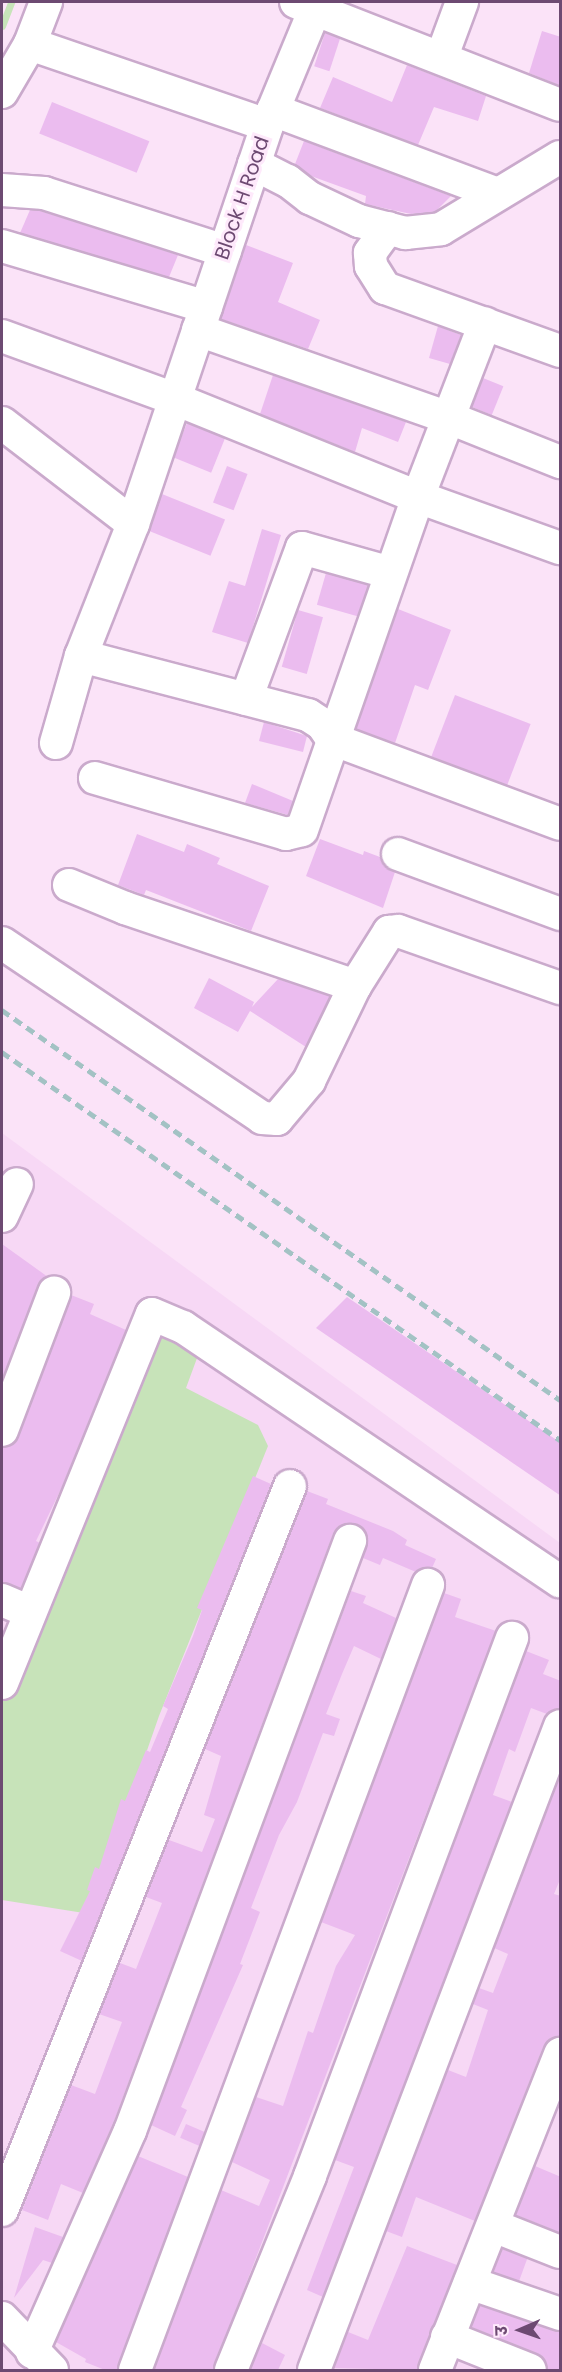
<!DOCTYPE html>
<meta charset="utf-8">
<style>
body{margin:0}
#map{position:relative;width:562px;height:2372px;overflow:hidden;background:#fbe3f8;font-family:Poppins,"Noto Sans Devanagari",sans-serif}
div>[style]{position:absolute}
.residential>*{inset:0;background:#f7d8f5}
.water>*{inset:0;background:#c7e3b9}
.stream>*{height:7px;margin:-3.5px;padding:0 3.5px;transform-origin:3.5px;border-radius:3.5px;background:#c7e3b9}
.building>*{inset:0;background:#ebbcef;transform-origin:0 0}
.roads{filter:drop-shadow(2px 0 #caaacc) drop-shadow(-2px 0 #caaacc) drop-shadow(0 2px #caaacc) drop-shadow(0 -2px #caaacc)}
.minor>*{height:32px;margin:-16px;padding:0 16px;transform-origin:16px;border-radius:16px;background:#fff}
.rail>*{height:4.5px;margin-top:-2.25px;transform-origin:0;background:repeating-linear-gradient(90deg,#a3c2c4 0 9px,transparent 0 15px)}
span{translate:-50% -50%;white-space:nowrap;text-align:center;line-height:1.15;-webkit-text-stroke:6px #fee9fb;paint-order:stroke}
.street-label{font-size:20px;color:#6d4a72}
.frame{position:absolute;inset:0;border:3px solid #6d4a72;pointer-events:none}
.north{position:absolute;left:490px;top:2300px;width:60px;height:60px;-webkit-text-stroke:4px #fee9fb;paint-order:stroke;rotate:268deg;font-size:16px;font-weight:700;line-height:24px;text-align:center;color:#6d4a72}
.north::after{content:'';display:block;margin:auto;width:21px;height:27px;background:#6d4a72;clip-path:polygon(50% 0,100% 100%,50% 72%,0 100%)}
</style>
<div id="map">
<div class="residential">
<i style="clip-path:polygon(2px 1133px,560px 1543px,560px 2370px,2px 2370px)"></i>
</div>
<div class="water">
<i style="clip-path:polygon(158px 1319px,200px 1350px,186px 1388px,258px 1425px,268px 1446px,159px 1716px,90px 1914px,2px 1900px,2px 1682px,120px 1373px,110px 1338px)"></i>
</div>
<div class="stream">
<i style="left:2px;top:26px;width:26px;rotate:-69deg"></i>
</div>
<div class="building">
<i style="clip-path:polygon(542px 31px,561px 37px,561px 86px,529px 73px)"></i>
<i style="left:325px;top:33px;width:16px;height:35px;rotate:18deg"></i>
<i style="clip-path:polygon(407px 65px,486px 96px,478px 121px,434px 107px,418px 145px,320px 108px,333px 77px,392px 102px)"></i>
<i style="left:52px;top:102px;width:105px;height:34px;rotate:22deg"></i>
<i style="clip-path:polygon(304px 141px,451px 196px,435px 212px,411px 214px,365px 204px,366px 196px,311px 176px,295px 164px)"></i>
<i style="clip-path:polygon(30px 210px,41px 211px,178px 255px,169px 277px,20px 233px)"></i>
<i style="clip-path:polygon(246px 245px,293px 263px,278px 302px,320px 320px,308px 349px,221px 319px)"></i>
<i style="clip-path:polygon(438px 326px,461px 335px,450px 364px,429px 358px)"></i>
<i style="clip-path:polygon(273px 375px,406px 422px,398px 442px,362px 428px,355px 452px,260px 414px)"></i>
<i style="left:483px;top:378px;width:22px;height:31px;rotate:22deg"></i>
<i style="left:187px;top:423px;width:41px;height:37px;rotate:22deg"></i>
<i style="left:227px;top:466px;width:22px;height:39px;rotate:21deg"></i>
<i style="left:162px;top:494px;width:68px;height:39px;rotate:22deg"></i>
<i style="clip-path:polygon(262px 529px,281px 535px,248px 643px,212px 632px,229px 581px,245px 586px)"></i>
<i style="left:326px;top:573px;width:44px;height:33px;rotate:16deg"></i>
<i style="clip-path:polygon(398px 609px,451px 630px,428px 690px,415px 685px,395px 743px,356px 729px)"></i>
<i style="left:298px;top:610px;width:26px;height:59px;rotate:16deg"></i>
<i style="left:455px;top:695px;width:81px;height:66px;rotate:21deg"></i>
<i style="clip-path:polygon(264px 722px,307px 736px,303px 752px,259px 741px)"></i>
<i style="clip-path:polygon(252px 784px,293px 801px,288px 815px,245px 803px)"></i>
<i style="clip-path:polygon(137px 834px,184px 852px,187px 844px,220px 858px,217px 864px,269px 886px,251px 931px,146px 890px,144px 895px,118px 885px)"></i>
<i style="clip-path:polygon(320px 839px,363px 855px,364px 851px,380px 857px,385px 866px,395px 872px,383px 908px,306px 876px)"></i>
<i style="clip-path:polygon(209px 978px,254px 1002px,252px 1007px,278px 979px,330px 996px,306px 1047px,250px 1011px,238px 1032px,194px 1008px)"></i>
<i style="clip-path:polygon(2px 1244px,48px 1277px,37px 1287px,2px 1381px)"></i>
<i style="clip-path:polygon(71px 1295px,94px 1304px,90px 1314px,126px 1330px,62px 1487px,36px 1541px,40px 1543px,21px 1589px,2px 1582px,2px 1448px,13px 1444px,19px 1436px)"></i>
<i style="clip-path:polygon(347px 1297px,561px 1443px,561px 1496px,316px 1328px)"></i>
<i style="clip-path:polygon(253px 1476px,271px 1484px,82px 1961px,60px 1951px,90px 1891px,87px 1890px,95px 1867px,99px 1869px,121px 1799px,125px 1801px,146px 1750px,150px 1752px,168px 1709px,163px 1706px,193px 1636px,202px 1610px,197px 1608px)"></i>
<i style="clip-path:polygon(307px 1491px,328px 1499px,326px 1504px,393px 1531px,407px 1540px,405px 1545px,436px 1559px,432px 1568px,416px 1572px,383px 1558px,380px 1565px,363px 1558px,368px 1537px,357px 1524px,346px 1523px,333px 1534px,113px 2124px,83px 2193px,61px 2184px,48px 2220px,22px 2210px,71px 2085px,95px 2094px,122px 2022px,99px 2014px,120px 1963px,136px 1969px,162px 1903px,146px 1897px,169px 1840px,202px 1852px,215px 1819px,204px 1815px,221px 1756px,205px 1749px)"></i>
<i style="clip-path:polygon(351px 1591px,366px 1596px,363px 1603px,396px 1618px,381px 1659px,354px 1646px,342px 1674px,326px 1714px,340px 1719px,334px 1736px,323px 1733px,297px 1802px,279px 1835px,251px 1908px,260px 1912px,240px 1964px,243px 1965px,181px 2107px,187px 2110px,175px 2136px,151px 2125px)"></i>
<i style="clip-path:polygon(444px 1593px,461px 1599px,455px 1617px,496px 1631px,213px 2370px,154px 2370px,221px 2190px,259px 2206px,270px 2180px,232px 2162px,256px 2097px,283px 2106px,308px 2031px,313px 2033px,336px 1966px,355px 1935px,321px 1922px)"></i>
<i style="clip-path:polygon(526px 1651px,549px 1660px,543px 1674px,561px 1681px,561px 1708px,547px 1714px,531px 1708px,515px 1752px,509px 1749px,493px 1795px,512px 1802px,323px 2297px,307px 2290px,354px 2167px,335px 2160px)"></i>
<i style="clip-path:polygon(561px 1775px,561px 1877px,554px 1894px,561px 1896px,561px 2036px,549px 2040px,543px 2047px,475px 2221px,416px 2197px,402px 2237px,386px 2231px,448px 2070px,466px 2077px,488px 2010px,473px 2004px,479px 1988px,493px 1993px,508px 1954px,494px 1948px)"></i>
<i style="left:186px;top:2124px;width:21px;height:15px;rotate:23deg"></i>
<i style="clip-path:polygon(138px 2156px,188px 2177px,117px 2370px,105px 2370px,85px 2362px,86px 2359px,56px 2342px)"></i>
<i style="clip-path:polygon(535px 2166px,561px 2177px,561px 2233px,516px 2215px)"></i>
<i style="clip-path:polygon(35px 2227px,63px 2237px,52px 2263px,43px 2260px,14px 2298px)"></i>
<i style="clip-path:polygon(407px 2246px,457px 2265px,417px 2370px,334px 2368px,348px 2332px,368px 2340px)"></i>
<i style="left:502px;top:2249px;width:27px;height:25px;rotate:20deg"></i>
<i style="clip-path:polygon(480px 2305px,561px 2332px,561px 2370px,548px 2370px,544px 2359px,537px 2354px,471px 2327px)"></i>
<i style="clip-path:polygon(262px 2343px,285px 2355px,278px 2370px,250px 2370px)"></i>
</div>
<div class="roads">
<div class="minor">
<i style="left:296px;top:2px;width:283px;rotate:21.3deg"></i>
<i style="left:30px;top:44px;width:250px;rotate:18.9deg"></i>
<i style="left:442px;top:56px;width:58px;rotate:-69.7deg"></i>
<i style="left:2px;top:92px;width:56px;rotate:-59.7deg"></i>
<i style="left:30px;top:44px;width:45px;rotate:-69.1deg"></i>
<i style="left:273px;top:110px;width:240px;rotate:20.5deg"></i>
<i style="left:254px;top:164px;width:38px;rotate:27deg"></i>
<i style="left:288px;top:181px;width:28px;rotate:38deg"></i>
<i style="left:310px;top:198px;width:54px;rotate:25.1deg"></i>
<i style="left:359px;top:221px;width:48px;rotate:14.6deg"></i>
<i style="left:405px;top:233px;width:36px;rotate:-6deg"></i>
<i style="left:441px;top:229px;width:139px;rotate:-31.2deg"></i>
<i style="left:2px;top:190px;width:42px;rotate:4.1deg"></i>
<i style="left:44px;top:193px;width:190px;rotate:17.8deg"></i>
<i style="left:388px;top:228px;width:31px;rotate:126deg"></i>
<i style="left:370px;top:253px;width:13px;rotate:86deg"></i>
<i style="left:371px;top:266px;width:26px;rotate:58deg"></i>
<i style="left:385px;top:288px;width:186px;rotate:19.8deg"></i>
<i style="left:2px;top:246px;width:213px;rotate:16.6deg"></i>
<i style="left:198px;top:330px;width:264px;rotate:19.3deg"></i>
<i style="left:447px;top:417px;width:122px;rotate:21.7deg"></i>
<i style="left:2px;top:336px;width:184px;rotate:20deg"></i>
<i style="left:175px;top:399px;width:262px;rotate:22deg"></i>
<i style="left:418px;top:497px;width:151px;rotate:19.8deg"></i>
<i style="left:2px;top:423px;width:165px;rotate:37.6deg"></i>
<i style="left:81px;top:656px;width:235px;rotate:14.6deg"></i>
<i style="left:308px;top:715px;width:17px;rotate:33deg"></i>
<i style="left:322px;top:724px;width:18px;rotate:56deg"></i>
<i style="left:332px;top:739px;width:243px;rotate:20.4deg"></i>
<i style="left:246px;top:699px;width:161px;rotate:-69.7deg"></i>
<i style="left:302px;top:548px;width:92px;rotate:15.7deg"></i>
<i style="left:56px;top:743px;width:91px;rotate:-74deg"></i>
<i style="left:81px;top:656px;width:142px;rotate:-68.5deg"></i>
<i style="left:133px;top:524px;width:421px;rotate:-71.4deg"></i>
<i style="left:267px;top:125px;width:133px;rotate:-67.5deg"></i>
<i style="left:95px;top:778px;width:199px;rotate:16.3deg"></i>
<i style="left:286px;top:834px;width:16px;rotate:-14deg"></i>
<i style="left:302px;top:830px;width:353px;rotate:-70.8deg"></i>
<i style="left:418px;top:497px;width:186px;rotate:-68.9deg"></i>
<i style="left:398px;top:854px;width:173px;rotate:20.3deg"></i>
<i style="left:69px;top:885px;width:61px;rotate:22.3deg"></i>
<i style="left:125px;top:908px;width:243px;rotate:18.7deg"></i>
<i style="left:2px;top:943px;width:313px;rotate:33.9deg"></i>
<i style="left:262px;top:1118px;width:15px;rotate:4deg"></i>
<i style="left:277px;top:1119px;width:50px;rotate:-49.9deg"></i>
<i style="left:309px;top:1081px;width:106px;rotate:-64.2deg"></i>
<i style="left:355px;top:986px;width:64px;rotate:-57.8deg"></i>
<i style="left:389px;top:932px;width:9px;rotate:-6deg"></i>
<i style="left:398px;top:931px;width:172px;rotate:19.4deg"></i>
<i style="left:2px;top:1216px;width:35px;rotate:-65deg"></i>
<i style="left:2px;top:1430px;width:147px;rotate:-69.2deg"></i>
<i style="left:2px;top:1600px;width:30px;rotate:23deg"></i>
<i style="left:2px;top:1683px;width:398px;rotate:-67.9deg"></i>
<i style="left:152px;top:1314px;width:34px;rotate:23deg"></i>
<i style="left:183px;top:1327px;width:455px;rotate:34deg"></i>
<i style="left:2px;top:2210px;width:779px;rotate:-68.31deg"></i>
<i style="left:494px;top:2226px;width:71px;rotate:21.5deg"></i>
<i style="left:470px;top:2283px;width:95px;rotate:19deg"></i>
<i style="left:2px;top:2318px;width:72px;rotate:46.1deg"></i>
<i style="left:447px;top:2337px;width:89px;rotate:21.7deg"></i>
<i style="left:32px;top:2352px;width:242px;rotate:-66.1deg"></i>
<i style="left:130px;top:2131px;width:630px;rotate:-69.55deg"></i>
<i style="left:135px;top:2370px;width:838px;rotate:-69.53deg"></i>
<i style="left:231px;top:2370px;width:209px;rotate:-67.8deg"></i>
<i style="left:310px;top:2176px;width:575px;rotate:-69.42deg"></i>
<i style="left:314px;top:2370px;width:689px;rotate:-69.09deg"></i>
<i style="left:435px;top:2370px;width:340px;rotate:-68.4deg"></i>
</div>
</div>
<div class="rail">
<i style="left:2px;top:1010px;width:681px;rotate:34.95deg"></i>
<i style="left:2px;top:1052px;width:680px;rotate:34.81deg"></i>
</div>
<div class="street-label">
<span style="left:242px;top:198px;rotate:-71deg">Block H Road</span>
</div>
<div class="frame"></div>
<div class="north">उ</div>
</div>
